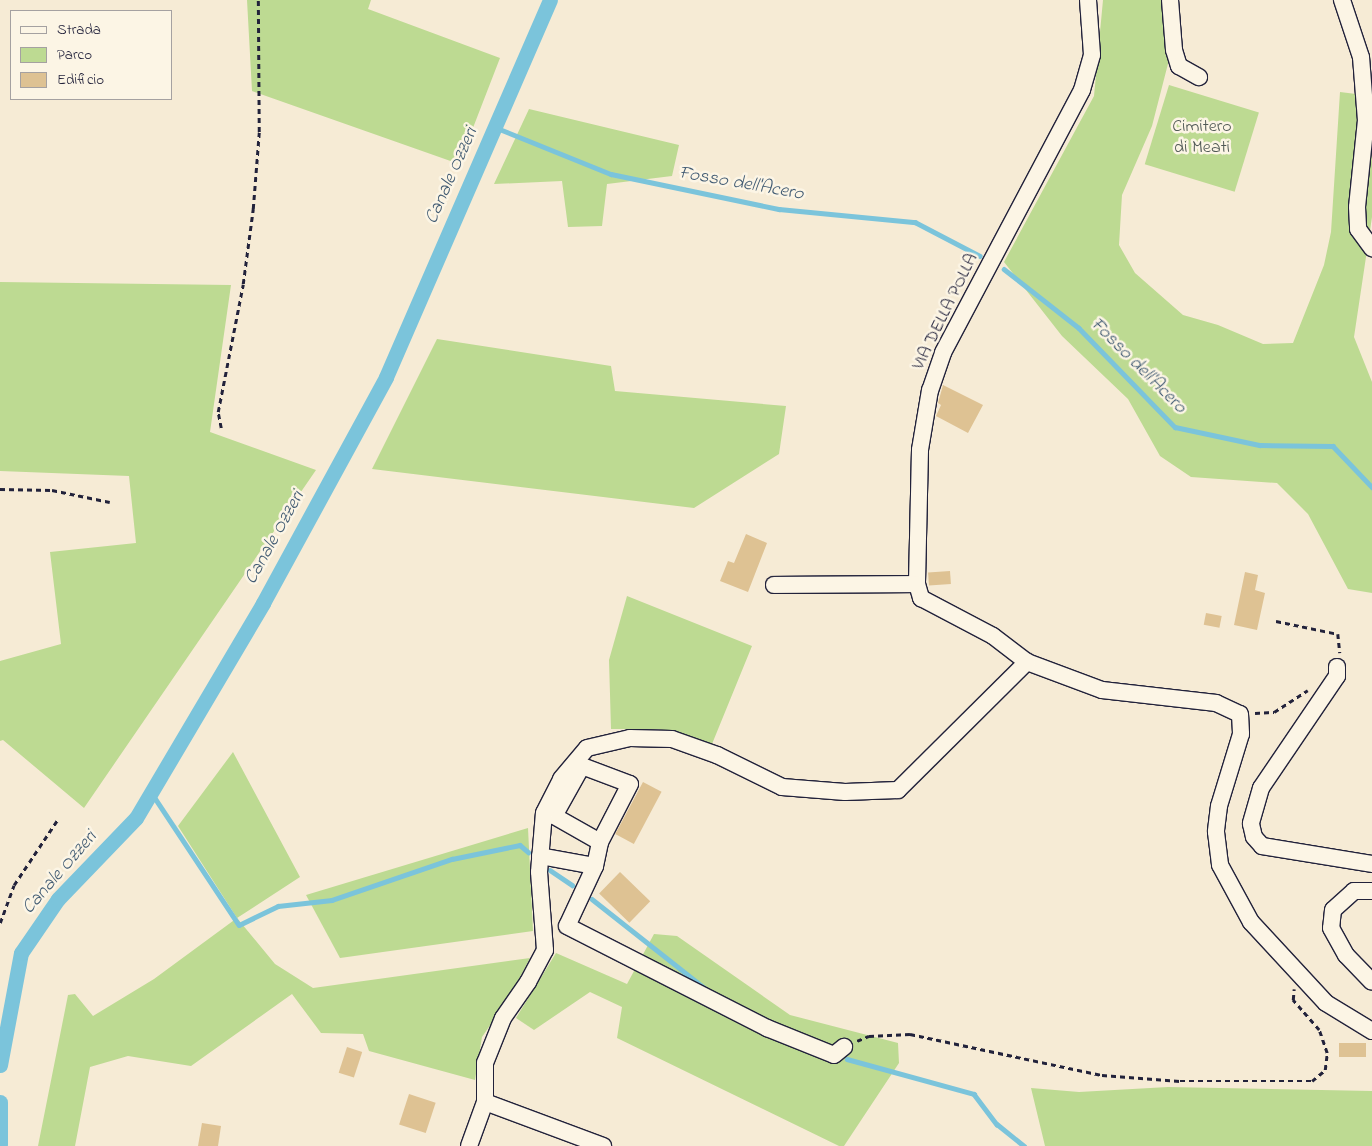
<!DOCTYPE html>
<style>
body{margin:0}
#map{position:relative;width:1372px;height:1146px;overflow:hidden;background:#f6ebd5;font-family:"Indie Flower",sans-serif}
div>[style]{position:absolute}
.green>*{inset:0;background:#bdda92;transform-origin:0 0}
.stream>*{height:4.5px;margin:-2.25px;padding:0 2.25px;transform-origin:2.25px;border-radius:2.25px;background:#7bc4db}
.canal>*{height:15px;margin:-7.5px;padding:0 7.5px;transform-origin:7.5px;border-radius:7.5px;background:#7bc4db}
.building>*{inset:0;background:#dec293;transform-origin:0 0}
.path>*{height:2.5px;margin-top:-1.25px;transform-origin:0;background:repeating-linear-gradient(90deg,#22223b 0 5px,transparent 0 9px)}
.roads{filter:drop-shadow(1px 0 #22223b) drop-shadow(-1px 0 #22223b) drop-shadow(0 1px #22223b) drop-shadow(0 -1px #22223b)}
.minor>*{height:16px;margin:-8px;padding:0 8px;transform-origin:8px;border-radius:8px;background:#fcf5e5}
span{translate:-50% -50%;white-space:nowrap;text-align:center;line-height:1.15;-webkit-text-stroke:5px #fcf5e5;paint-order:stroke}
.park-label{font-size:18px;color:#505955}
.street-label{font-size:18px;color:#22223b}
.water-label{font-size:19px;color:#415b73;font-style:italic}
.legend{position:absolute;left:10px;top:10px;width:162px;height:90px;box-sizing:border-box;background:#fcf5e5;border:1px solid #a5a1a1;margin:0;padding:6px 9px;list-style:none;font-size:15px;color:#22223b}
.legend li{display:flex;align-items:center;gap:10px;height:25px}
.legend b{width:25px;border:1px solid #a5a1a1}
</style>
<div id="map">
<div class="green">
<i style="clip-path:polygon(247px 0,371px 0,368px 9px,500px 58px,459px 164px,252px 91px)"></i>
<i style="clip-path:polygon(1103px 0,1161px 0,1170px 56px,1152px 126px,1122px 195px,1119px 245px,1135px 273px,1183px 315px,1218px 325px,1263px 344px,1293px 343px,1324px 265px,1331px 232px,1340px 92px,1372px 96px,1372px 217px,1354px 337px,1372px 382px,1372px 593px,1348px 589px,1308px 514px,1277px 483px,1191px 477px,1160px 456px,1128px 399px,1062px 336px,1004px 262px,1094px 96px)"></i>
<i style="left:1169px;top:85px;width:94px;height:83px;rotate:17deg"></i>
<i style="clip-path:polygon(529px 109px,679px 145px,672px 176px,607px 184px,602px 226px,568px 227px,562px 181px,494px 184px)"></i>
<i style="clip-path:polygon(0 282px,231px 285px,210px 432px,316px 470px,84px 808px,3px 740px,0 741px,0 661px,61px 644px,50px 552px,136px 543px,129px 476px,0 471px)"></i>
<i style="clip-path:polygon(437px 339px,611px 366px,615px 391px,786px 406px,779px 454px,694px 508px,372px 469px)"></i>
<i style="clip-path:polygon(627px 596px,752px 646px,712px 744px,658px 729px,611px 729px,609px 660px)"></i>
<i style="clip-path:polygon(233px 752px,300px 877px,237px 918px,275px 964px,313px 988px,530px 958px,511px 995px,482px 1037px,475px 1080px,369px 1051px,363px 1034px,321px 1033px,292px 994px,191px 1066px,128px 1056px,90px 1067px,75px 1146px,38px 1146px,68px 995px,75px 994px,93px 1016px,154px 979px,237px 918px,178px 826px)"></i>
<i style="clip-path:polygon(528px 828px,533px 931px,340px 958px,306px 895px)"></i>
<i style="clip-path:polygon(654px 934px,677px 936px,790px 1015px,898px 1043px,899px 1063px,844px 1146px,839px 1146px,617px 1038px,622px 1007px,590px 992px,534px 1030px,516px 1018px,556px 953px,627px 984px)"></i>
<i style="clip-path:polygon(1168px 1087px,1372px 1091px,1372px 1146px,1045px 1146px,1031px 1088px,1079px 1092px)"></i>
</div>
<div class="stream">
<i style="left:497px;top:128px;width:123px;rotate:22deg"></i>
<i style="left:611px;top:174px;width:172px;rotate:11.8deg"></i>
<i style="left:779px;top:209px;width:137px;rotate:5.5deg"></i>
<i style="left:915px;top:222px;width:73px;rotate:27.6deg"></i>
<i style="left:1004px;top:269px;width:95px;rotate:38.2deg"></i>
<i style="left:1079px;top:328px;width:138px;rotate:45.9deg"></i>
<i style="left:1175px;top:427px;width:87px;rotate:12deg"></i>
<i style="left:1260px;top:445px;width:73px;rotate:0.8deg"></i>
<i style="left:1333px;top:446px;width:57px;rotate:46.4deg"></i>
<i style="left:151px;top:792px;width:159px;rotate:56.5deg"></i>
<i style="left:239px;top:925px;width:43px;rotate:-26deg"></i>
<i style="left:278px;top:906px;width:54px;rotate:-6.3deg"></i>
<i style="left:332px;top:900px;width:127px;rotate:-18.9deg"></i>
<i style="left:452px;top:859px;width:69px;rotate:-11.6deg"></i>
<i style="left:520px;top:845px;width:11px;rotate:41deg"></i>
<i style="left:550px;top:870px;width:27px;rotate:34deg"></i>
<i style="left:592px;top:899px;width:145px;rotate:38.3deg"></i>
<i style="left:847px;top:1059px;width:132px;rotate:15.4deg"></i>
<i style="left:974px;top:1094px;width:38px;rotate:53deg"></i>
<i style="left:997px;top:1124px;width:35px;rotate:39deg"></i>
</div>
<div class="canal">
<i style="left:0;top:1065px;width:114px;rotate:-79.4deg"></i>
<i style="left:21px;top:953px;width:65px;rotate:-55.6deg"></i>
<i style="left:58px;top:899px;width:112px;rotate:-46.1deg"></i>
<i style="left:136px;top:818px;width:250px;rotate:-59.4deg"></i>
<i style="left:263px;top:603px;width:257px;rotate:-61.4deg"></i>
<i style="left:386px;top:377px;width:411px;rotate:-66.5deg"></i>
<i style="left:0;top:1102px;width:42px;rotate:90deg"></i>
</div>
<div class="building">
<i style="clip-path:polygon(943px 385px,983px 405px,968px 433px,936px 416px,941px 405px,938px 403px)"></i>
<i style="clip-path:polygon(746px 534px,767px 543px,748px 592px,720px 581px,728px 561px,734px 563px)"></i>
<i style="left:950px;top:571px;width:13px;height:22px;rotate:86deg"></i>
<i style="clip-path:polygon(1245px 572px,1258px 575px,1255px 590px,1265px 593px,1257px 630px,1234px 625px)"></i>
<i style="left:1206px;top:613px;width:16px;height:12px;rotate:11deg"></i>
<i style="left:643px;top:782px;width:21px;height:59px;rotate:28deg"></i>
<i style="left:620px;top:872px;width:42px;height:30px;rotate:44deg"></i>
<i style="left:1366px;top:1043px;width:14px;height:27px;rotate:90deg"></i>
<i style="left:347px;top:1047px;width:16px;height:27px;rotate:18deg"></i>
<i style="left:409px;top:1094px;width:28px;height:32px;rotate:18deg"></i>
<i style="clip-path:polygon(202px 1123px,221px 1126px,218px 1146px,198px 1146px)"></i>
</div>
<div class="path">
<i style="left:221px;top:428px;width:16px;rotate:-101deg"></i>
<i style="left:218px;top:412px;width:130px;rotate:-78.9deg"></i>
<i style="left:243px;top:284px;width:76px;rotate:-82.4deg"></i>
<i style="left:253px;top:209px;width:77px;rotate:-85.5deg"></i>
<i style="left:259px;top:132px;width:132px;rotate:-90.4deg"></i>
<i style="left:0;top:489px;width:52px;rotate:1.1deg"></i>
<i style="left:52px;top:490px;width:59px;rotate:11.7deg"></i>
<i style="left:1276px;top:621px;width:63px;rotate:11.8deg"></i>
<i style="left:1338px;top:634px;width:19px;rotate:84deg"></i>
<i style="left:1255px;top:713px;width:19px;rotate:-3deg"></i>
<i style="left:1274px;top:712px;width:40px;rotate:-32.9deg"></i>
<i style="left:0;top:923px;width:40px;rotate:-69.8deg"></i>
<i style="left:14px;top:885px;width:79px;rotate:-56.3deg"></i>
<i style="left:857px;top:1041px;width:13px;rotate:-23deg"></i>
<i style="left:869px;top:1036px;width:41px;rotate:-2.8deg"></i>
<i style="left:910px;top:1034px;width:196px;rotate:12.1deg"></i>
<i style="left:1102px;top:1075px;width:78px;rotate:4.4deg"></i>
<i style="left:1180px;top:1081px;width:132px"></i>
<i style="left:1312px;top:1081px;width:17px;rotate:-40deg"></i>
<i style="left:1325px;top:1070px;width:17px;rotate:-83deg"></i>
<i style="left:1327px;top:1053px;width:24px;rotate:-109deg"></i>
<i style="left:1319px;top:1030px;width:40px;rotate:-131deg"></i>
<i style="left:1293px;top:1000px;width:11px;rotate:-85deg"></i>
</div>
<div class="roads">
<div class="minor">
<i style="left:1088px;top:0;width:55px;rotate:85.8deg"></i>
<i style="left:1092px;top:55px;width:36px;rotate:106deg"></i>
<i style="left:1082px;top:90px;width:297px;rotate:117.9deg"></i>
<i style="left:943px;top:353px;width:39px;rotate:109deg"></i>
<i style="left:930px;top:390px;width:61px;rotate:99.5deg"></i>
<i style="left:920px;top:450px;width:134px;rotate:91.3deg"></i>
<i style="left:917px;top:584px;width:15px;rotate:74deg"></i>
<i style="left:921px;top:598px;width:81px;rotate:27.8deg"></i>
<i style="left:993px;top:636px;width:43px;rotate:37.4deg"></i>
<i style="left:1027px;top:662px;width:80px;rotate:20.5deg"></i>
<i style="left:1102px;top:690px;width:115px;rotate:6.5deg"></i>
<i style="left:1216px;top:703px;width:26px;rotate:25deg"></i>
<i style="left:1240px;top:714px;width:20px;rotate:87deg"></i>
<i style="left:1241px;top:734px;width:75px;rotate:107deg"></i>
<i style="left:1219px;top:806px;width:26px;rotate:97deg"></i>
<i style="left:1216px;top:832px;width:33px;rotate:83deg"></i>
<i style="left:1220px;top:865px;width:65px;rotate:61.5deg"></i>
<i style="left:1251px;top:922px;width:110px;rotate:47.2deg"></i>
<i style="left:1326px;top:1003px;width:54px;rotate:31.3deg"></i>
<i style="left:1170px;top:0;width:50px;rotate:85.4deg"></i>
<i style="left:1174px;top:50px;width:17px;rotate:73deg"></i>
<i style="left:1179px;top:66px;width:23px;rotate:29deg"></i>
<i style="left:1342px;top:0;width:60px;rotate:71.6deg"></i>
<i style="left:1361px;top:57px;width:63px;rotate:85.5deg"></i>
<i style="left:1366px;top:120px;width:87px;rotate:95.9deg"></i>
<i style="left:1357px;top:207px;width:22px;rotate:87deg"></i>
<i style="left:1358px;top:229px;width:24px;rotate:54deg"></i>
<i style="left:774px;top:585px;width:143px;rotate:-0.4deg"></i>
<i style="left:1337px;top:667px;width:9px;rotate:90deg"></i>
<i style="left:1337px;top:676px;width:135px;rotate:124.2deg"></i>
<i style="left:1261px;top:788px;width:37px;rotate:106deg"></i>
<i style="left:1251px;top:824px;width:13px;rotate:77deg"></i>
<i style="left:1254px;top:837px;width:12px;rotate:48deg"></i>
<i style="left:1262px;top:846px;width:111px;rotate:9.3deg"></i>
<i style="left:540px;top:856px;width:56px;rotate:10.3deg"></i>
<i style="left:595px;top:866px;width:66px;rotate:115deg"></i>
<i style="left:567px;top:926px;width:225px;rotate:27deg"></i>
<i style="left:767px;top:1028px;width:72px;rotate:21.9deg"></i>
<i style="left:834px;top:1055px;width:13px;rotate:-39deg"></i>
<i style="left:595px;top:866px;width:25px;rotate:-78deg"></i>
<i style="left:600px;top:842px;width:53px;rotate:-150.5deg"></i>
<i style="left:554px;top:816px;width:57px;rotate:-60.8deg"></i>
<i style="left:582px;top:766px;width:51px;rotate:20.6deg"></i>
<i style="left:630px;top:784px;width:65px;rotate:117.3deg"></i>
<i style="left:1372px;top:891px;width:18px;rotate:180deg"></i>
<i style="left:1354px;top:891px;width:28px;rotate:138deg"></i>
<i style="left:1333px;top:910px;width:18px;rotate:96deg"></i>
<i style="left:1331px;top:928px;width:31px;rotate:61deg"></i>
<i style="left:1346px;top:955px;width:37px;rotate:46deg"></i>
<i style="left:485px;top:1102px;width:126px;rotate:20.4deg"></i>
<i style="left:469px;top:1146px;width:47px;rotate:-70deg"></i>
<i style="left:485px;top:1102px;width:39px;rotate:-90deg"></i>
<i style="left:485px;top:1063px;width:48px;rotate:-68.2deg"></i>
<i style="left:503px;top:1018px;width:44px;rotate:-55.2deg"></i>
<i style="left:528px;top:982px;width:36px;rotate:-62deg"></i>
<i style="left:545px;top:950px;width:78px;rotate:-94.4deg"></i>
<i style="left:539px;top:872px;width:59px;rotate:-85.2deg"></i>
<i style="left:544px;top:813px;width:38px;rotate:-63deg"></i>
<i style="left:561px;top:779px;width:40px;rotate:-50deg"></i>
<i style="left:587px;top:748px;width:44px;rotate:-13.1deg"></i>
<i style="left:630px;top:738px;width:42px;rotate:1.4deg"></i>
<i style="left:672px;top:739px;width:48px;rotate:19.6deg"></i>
<i style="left:717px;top:755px;width:72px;rotate:26.2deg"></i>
<i style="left:782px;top:787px;width:63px;rotate:4.5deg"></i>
<i style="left:845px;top:792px;width:53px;rotate:-2.2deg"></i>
<i style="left:898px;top:790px;width:182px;rotate:-44.8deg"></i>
</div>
</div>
<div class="park-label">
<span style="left:1202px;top:138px">Cimitero<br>di Meati</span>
</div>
<div class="street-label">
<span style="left:946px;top:312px;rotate:-64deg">VIA DELLA POLLA</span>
</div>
<div class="water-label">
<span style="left:452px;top:176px;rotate:-66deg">Canale Ozzeri</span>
<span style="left:741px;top:184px;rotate:10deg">Fosso dell'Acero</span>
<span style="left:1138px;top:366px;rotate:45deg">Fosso dell'Acero</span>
<span style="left:275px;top:538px;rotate:-61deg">Canale Ozzeri</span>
<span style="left:60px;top:873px;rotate:-49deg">Canale Ozzeri</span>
</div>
<ul class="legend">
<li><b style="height:6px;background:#fcf5e5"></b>Strada</li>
<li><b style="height:14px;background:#bdda92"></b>Parco</li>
<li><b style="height:14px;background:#dec293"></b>Edificio</li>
</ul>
</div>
